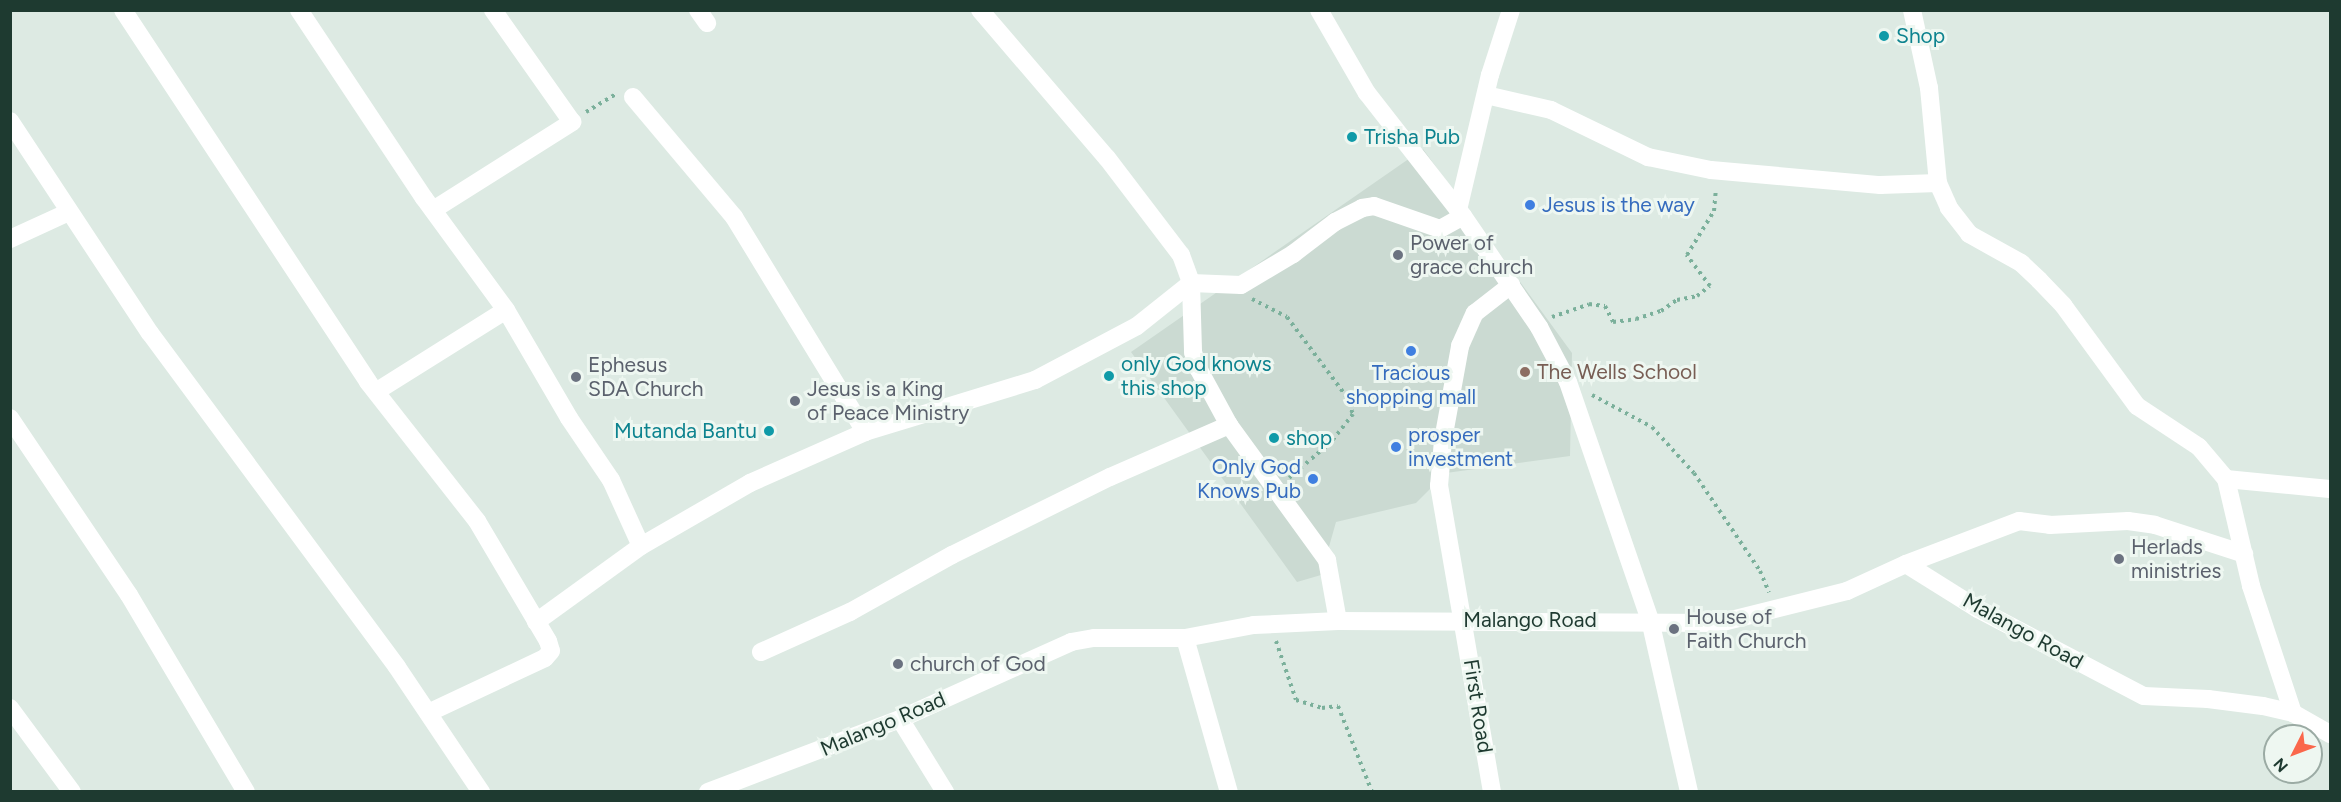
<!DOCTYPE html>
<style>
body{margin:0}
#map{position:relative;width:2341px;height:802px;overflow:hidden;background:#ddeae3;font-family:Figtree,sans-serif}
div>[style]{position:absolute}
.built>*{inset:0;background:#cbdad2}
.path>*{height:4px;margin-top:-2px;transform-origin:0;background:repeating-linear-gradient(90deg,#7bb09b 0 3px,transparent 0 7.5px)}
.minor>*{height:18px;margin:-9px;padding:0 9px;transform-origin:9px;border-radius:9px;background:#fff}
.dots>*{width:16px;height:16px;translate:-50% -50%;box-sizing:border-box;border:3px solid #eef7f1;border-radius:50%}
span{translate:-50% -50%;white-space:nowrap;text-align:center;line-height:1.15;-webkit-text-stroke:6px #eef7f1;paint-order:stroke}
.culture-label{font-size:21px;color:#0d838f}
.left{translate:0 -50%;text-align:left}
.right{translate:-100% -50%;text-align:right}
.shop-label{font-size:21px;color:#366cbe}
.worship-label{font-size:21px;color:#5b616d}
.education-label{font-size:21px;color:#785e54}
.street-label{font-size:21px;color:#1e3a30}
.frame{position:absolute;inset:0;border:12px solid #1e3a30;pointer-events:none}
.north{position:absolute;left:2263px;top:724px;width:60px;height:60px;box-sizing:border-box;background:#eef7f1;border:2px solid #9baba4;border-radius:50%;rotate:228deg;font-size:16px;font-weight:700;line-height:24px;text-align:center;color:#1e3a30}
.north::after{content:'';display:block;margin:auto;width:21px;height:27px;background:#fa674b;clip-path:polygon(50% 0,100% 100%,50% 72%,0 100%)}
</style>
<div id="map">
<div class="built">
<i style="clip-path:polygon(1423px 149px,1572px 353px,1570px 456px,1446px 473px,1416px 503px,1336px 522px,1321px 575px,1297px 582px,1131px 352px)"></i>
</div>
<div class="path">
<i style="left:586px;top:112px;width:35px;rotate:-31deg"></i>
<i style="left:1252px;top:299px;width:39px;rotate:27deg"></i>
<i style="left:1287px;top:317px;width:99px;rotate:53.2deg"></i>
<i style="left:1346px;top:396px;width:19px;rotate:69deg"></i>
<i style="left:1353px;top:414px;width:36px;rotate:128deg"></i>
<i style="left:1331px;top:442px;width:55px;rotate:139.4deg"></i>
<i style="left:1552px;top:317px;width:39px;rotate:-19deg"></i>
<i style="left:1589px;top:304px;width:16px;rotate:7deg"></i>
<i style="left:1605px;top:306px;width:18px;rotate:63deg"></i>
<i style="left:1613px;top:322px;width:23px;rotate:-7deg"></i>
<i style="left:1636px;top:319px;width:26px;rotate:-18deg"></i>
<i style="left:1661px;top:311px;width:19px;rotate:-35deg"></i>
<i style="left:1677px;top:300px;width:20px;rotate:-11deg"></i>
<i style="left:1697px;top:296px;width:16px;rotate:-38deg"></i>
<i style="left:1710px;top:286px;width:39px;rotate:-127deg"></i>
<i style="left:1687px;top:255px;width:52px;rotate:-58.5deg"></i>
<i style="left:1714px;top:211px;width:22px;rotate:-85deg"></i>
<i style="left:1592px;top:395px;width:68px;rotate:28.1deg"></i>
<i style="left:1652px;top:427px;width:62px;rotate:47.6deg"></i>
<i style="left:1694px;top:473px;width:118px;rotate:56deg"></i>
<i style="left:1760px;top:571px;width:23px;rotate:67deg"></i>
<i style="left:1276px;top:641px;width:62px;rotate:71.3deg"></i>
<i style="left:1296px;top:700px;width:27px;rotate:17deg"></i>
<i style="left:1322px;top:708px;width:16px;rotate:-7deg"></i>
<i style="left:1338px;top:706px;width:92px;rotate:68.4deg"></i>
</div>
<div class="minor">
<i style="left:123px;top:10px;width:445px;rotate:56.6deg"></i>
<i style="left:368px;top:382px;width:177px;rotate:51.9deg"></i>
<i style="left:477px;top:521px;width:139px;rotate:59.4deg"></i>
<i style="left:548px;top:641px;width:10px;rotate:73deg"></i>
<i style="left:551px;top:651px;width:9px;rotate:131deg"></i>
<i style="left:545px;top:658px;width:129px;rotate:154.8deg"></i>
<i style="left:299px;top:10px;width:226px;rotate:56.4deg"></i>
<i style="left:424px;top:198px;width:139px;rotate:53.8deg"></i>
<i style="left:506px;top:310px;width:125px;rotate:59.7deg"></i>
<i style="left:569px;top:418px;width:75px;rotate:55.9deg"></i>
<i style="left:611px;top:480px;width:72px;rotate:65.6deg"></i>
<i style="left:698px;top:10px;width:16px;rotate:55deg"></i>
<i style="left:980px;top:10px;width:195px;rotate:49.4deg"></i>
<i style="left:1107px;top:158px;width:122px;rotate:52.7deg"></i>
<i style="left:1181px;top:255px;width:30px;rotate:70deg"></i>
<i style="left:1191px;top:283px;width:69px;rotate:88.3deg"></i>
<i style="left:1193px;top:352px;width:17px;rotate:73deg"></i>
<i style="left:1198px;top:368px;width:65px;rotate:61.5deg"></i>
<i style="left:1229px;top:425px;width:167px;rotate:54deg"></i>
<i style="left:1327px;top:560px;width:62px;rotate:79.8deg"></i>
<i style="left:1319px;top:10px;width:96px;rotate:60deg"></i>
<i style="left:1367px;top:93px;width:156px;rotate:52deg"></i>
<i style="left:1463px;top:216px;width:135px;rotate:55.6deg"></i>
<i style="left:1539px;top:327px;width:62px;rotate:62.2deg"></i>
<i style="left:1568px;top:382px;width:252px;rotate:71deg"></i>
<i style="left:1650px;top:620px;width:176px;rotate:77.2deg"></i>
<i style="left:1912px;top:10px;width:80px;rotate:77.7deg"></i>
<i style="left:1929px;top:88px;width:95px;rotate:84.6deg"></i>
<i style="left:1938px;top:183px;width:27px;rotate:66deg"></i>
<i style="left:1949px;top:208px;width:33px;rotate:52deg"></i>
<i style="left:1969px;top:234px;width:60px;rotate:29.1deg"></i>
<i style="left:2021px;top:263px;width:25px;rotate:43deg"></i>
<i style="left:2039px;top:280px;width:35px;rotate:46deg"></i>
<i style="left:2063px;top:305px;width:125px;rotate:53.8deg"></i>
<i style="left:2137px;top:406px;width:74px;rotate:33.5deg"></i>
<i style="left:2199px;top:447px;width:42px;rotate:49.8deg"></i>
<i style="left:2226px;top:479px;width:110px;rotate:76.8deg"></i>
<i style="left:2251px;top:586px;width:134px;rotate:71.7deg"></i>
<i style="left:1486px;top:95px;width:67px;rotate:13deg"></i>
<i style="left:1551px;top:110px;width:108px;rotate:25.9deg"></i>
<i style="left:1648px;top:157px;width:64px;rotate:11.7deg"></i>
<i style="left:1711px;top:170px;width:170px;rotate:5.1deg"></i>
<i style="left:1880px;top:185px;width:58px;rotate:-2deg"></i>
<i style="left:633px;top:97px;width:157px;rotate:49.9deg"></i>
<i style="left:734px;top:217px;width:252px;rotate:58.6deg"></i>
<i style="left:10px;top:121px;width:254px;rotate:56.6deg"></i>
<i style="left:150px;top:333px;width:415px;rotate:53.5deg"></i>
<i style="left:397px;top:667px;width:151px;rotate:56.1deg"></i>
<i style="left:433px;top:210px;width:165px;rotate:-32.3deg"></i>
<i style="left:572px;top:122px;width:137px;rotate:-125.2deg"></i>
<i style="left:1458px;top:210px;width:139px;rotate:-76.7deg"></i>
<i style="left:1490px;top:75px;width:68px;rotate:-72.1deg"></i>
<i style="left:10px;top:239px;width:65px;rotate:-24.6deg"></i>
<i style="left:377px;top:391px;width:152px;rotate:-32.1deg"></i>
<i style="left:10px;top:418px;width:213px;rotate:56.1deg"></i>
<i style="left:129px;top:595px;width:229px;rotate:59.3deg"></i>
<i style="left:2226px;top:479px;width:104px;rotate:5.5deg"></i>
<i style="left:1906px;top:564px;width:85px;rotate:32deg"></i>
<i style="left:1978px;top:609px;width:187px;rotate:27.7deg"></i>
<i style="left:2144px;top:696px;width:64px;rotate:2.7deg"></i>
<i style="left:2208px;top:699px;width:55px;rotate:7.3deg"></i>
<i style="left:2263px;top:706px;width:31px;rotate:13deg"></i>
<i style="left:2293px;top:713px;width:43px;rotate:29.6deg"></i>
<i style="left:536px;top:622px;width:130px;rotate:-35.9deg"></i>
<i style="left:641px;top:546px;width:126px;rotate:-30deg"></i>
<i style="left:750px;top:483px;width:126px;rotate:-23.9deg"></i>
<i style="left:865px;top:432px;width:178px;rotate:-17deg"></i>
<i style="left:1035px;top:380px;width:115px;rotate:-27.9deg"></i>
<i style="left:1137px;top:326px;width:69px;rotate:-38.5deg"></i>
<i style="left:1191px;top:283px;width:50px;rotate:2.3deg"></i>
<i style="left:1241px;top:285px;width:61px;rotate:-30.8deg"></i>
<i style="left:1293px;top:254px;width:53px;rotate:-37.3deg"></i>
<i style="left:1335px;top:222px;width:30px;rotate:-27deg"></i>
<i style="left:1362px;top:208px;width:12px;rotate:-9deg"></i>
<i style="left:1374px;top:206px;width:70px;rotate:19.2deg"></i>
<i style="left:1440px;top:229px;width:26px;rotate:-29deg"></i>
<i style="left:1185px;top:638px;width:160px;rotate:74.1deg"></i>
<i style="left:761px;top:652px;width:98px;rotate:-24.2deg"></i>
<i style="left:850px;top:612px;width:117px;rotate:-29.2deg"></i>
<i style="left:952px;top:555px;width:176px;rotate:-26.3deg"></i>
<i style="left:1110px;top:477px;width:130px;rotate:-23.6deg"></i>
<i style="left:10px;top:708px;width:104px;rotate:53.6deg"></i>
<i style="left:900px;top:719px;width:86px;rotate:58.3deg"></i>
<i style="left:708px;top:792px;width:205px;rotate:-20.8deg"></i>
<i style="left:900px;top:719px;width:188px;rotate:-24.2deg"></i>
<i style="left:1071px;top:642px;width:23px;rotate:-10deg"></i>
<i style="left:1094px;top:638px;width:91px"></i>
<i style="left:1185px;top:638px;width:70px;rotate:-10.7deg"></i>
<i style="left:1254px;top:625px;width:84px;rotate:-2.7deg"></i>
<i style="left:1338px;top:621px;width:381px;rotate:0.3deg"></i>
<i style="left:1719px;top:623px;width:132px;rotate:-14deg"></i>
<i style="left:1847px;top:591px;width:65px;rotate:-24.6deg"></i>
<i style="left:1906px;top:564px;width:121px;rotate:-20.8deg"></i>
<i style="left:2019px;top:521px;width:31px;rotate:7deg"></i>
<i style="left:2050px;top:525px;width:78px;rotate:-2.9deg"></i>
<i style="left:2128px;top:521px;width:27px;rotate:8deg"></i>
<i style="left:2155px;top:525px;width:94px;rotate:18deg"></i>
<i style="left:1492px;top:792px;width:311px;rotate:-99.8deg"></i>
<i style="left:1439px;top:486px;width:46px;rotate:-85deg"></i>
<i style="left:1443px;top:440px;width:96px;rotate:-79.7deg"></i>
<i style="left:1460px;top:346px;width:36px;rotate:-66deg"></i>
<i style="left:1475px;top:313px;width:46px;rotate:-37.9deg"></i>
</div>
<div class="dots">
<i style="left:1884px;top:36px;background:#0f9aa8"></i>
<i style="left:1352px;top:137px;background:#0f9aa8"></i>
<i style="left:1530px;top:205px;background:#3f7fe0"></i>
<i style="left:1398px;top:255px;background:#6b7280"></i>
<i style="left:1411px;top:351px;background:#3f7fe0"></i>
<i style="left:1525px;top:372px;background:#8d6e63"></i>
<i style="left:1109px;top:376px;background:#0f9aa8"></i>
<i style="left:576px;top:377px;background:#6b7280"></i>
<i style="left:795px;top:401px;background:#6b7280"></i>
<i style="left:769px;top:431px;background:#0f9aa8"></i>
<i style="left:1274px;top:438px;background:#0f9aa8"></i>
<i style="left:1396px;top:447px;background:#3f7fe0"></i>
<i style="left:1313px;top:479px;background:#3f7fe0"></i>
<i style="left:2119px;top:559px;background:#6b7280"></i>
<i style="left:1674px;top:629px;background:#6b7280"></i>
<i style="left:898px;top:664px;background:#6b7280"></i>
</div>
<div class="culture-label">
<span class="left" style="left:1896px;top:36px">Shop</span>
<span class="left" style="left:1364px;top:137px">Trisha Pub</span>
<span class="left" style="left:1121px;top:376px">only God knows<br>this shop</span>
<span class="right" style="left:757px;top:431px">Mutanda Bantu</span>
<span class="left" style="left:1286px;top:438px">shop</span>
</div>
<div class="shop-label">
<span class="left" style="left:1542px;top:205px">Jesus is the way</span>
<span style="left:1411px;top:385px">Tracious<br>shopping mall</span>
<span class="left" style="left:1408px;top:447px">prosper<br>investment</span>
<span class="right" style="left:1301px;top:479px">Only God<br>Knows Pub</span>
</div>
<div class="worship-label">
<span class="left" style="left:1410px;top:255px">Power of<br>grace church</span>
<span class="left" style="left:588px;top:377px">Ephesus<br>SDA Church</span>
<span class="left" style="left:807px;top:401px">Jesus is a King<br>of Peace Ministry</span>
<span class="left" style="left:2131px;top:559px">Herlads<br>ministries</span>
<span class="left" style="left:1686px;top:629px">House of<br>Faith Church</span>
<span class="left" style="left:910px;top:664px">church of God</span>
</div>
<div class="education-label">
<span class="left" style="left:1537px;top:372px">The Wells School</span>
</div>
<div class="street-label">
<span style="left:1530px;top:620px">Malango Road</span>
<span style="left:2023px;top:631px;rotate:29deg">Malango Road</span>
<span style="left:1478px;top:706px;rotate:81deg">First Road</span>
<span style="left:883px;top:724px;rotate:-23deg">Malango Road</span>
</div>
<div class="frame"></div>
<div class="north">N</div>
</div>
